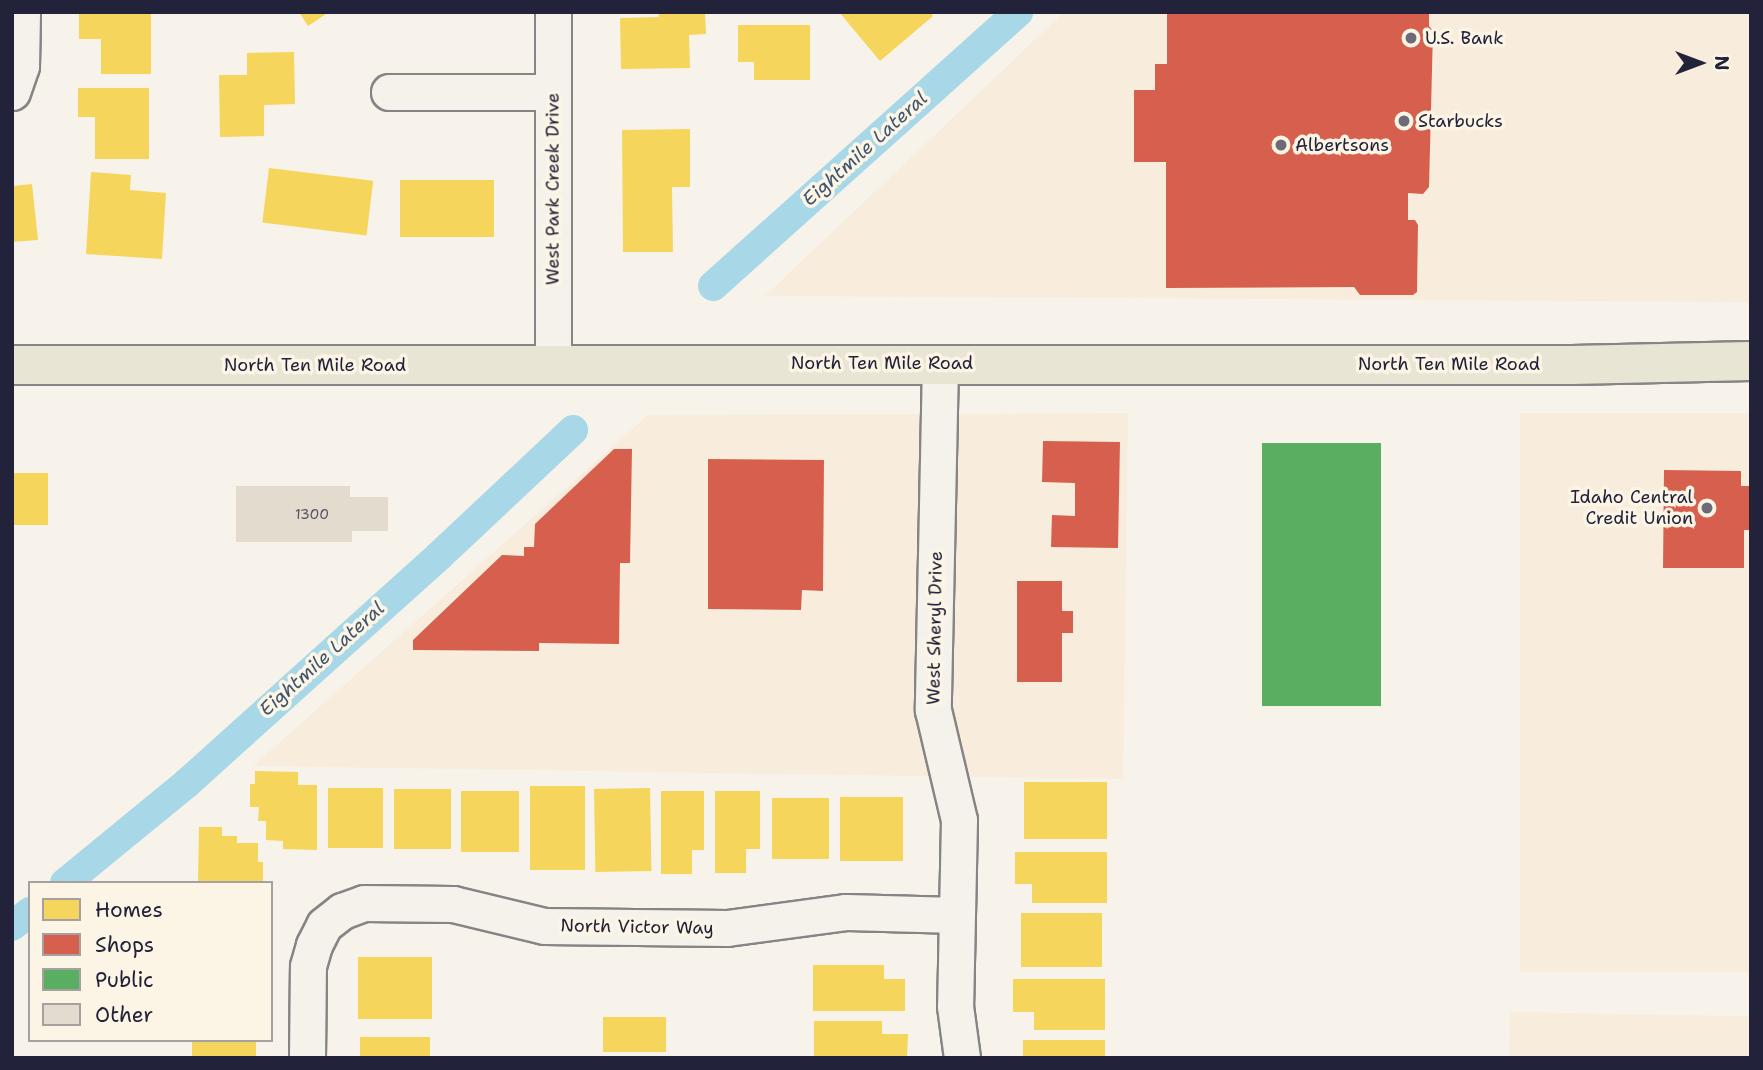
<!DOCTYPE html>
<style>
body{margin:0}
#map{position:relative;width:1763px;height:1070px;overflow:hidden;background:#f7f3ea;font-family:"Shantell Sans",sans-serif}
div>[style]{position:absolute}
.built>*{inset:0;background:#f8ecdc;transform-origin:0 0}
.homes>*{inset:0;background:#f6d55c;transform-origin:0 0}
.shops>*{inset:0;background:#d6604d}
.public>*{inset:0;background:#5aae61;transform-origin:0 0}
.canal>*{height:30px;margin:-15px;padding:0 15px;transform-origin:15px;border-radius:15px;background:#a8d8e8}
.building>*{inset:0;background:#e4dbcf}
.roads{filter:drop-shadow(2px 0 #868485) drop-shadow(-2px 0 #868485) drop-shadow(0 2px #868485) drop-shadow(0 -2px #868485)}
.minor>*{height:35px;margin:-17.5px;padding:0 17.5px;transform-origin:17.5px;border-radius:17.5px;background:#f5f2ec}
.major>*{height:38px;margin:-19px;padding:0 19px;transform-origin:19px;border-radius:19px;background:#e9e5d5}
.dots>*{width:19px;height:19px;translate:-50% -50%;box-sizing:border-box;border:4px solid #fcf5e5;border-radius:50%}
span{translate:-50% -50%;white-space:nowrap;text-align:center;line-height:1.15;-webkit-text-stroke:7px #fcf5e5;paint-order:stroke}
.number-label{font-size:14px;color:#525060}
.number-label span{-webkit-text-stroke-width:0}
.poi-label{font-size:18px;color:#22223b}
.left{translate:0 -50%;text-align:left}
.right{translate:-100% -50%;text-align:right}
.street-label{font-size:18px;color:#22223b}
.water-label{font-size:19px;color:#40556f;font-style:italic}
.frame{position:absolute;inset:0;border:14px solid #22223b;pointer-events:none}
.legend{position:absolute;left:28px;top:881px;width:245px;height:161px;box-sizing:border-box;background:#fcf5e5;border:2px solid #a5a1a1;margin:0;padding:9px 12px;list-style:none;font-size:21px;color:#22223b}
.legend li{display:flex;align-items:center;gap:14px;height:35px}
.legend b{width:35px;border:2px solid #a5a1a1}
.north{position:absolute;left:1665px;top:28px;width:70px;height:70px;-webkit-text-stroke:5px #fcf5e5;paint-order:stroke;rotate:90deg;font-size:19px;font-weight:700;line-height:28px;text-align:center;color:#22223b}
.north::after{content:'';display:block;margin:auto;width:24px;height:32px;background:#22223b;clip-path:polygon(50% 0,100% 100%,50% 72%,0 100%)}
</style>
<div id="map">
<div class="built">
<i style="clip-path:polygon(1064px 12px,1751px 12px,1751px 302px,765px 296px)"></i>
<i style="clip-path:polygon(1128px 413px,1123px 779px,253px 766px,648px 415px)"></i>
<i style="left:1520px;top:413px;width:231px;height:559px"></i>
<i style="left:1510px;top:1012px;width:241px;height:46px;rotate:1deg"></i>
</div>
<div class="homes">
<i style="clip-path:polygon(79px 12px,151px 12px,151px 74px,101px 74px,101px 39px,79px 39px)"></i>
<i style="clip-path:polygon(299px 12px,329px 12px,308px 26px)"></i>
<i style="clip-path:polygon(658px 12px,705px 12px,706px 34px,689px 35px,690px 68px,621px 69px,620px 18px,659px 17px)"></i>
<i style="clip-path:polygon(839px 12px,930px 12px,933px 16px,880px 61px)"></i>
<i style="clip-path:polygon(738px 25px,810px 25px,810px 80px,754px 80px,754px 62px,738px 62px)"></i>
<i style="clip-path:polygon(294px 52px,295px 104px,264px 105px,264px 136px,220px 137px,219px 75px,247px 75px,247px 53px)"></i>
<i style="clip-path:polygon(78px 88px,149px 88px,149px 159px,95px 159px,95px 117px,78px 117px)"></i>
<i style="clip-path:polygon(690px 129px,690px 187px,672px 187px,673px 252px,623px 252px,622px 130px)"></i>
<i style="left:269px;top:168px;width:105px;height:55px;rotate:7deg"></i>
<i style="clip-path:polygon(91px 172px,131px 175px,130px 190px,166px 193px,162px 259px,86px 254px)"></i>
<i style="left:400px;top:180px;width:94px;height:57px"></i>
<i style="clip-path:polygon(32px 184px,38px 240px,12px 242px,12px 186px)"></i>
<i style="left:12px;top:473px;width:36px;height:52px"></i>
<i style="clip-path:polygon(255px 771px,298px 772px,298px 785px,317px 785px,317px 850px,283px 849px,283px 841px,266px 840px,266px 821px,258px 821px,259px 807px,250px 807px,250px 784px,255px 784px)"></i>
<i style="left:1024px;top:782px;width:83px;height:57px"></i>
<i style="left:530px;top:786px;width:55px;height:84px"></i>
<i style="left:328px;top:788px;width:55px;height:60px"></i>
<i style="left:650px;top:788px;width:83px;height:56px;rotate:89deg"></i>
<i style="left:394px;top:789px;width:57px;height:60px"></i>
<i style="left:461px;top:791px;width:58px;height:61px"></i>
<i style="clip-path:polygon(661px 791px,704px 791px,704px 850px,692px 850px,692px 874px,661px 874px)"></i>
<i style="clip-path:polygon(715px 791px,760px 791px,760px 849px,746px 849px,746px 873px,715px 873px)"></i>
<i style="left:840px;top:797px;width:63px;height:64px"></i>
<i style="left:772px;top:798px;width:57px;height:61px"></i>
<i style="clip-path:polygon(199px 827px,222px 827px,222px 836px,237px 836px,237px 843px,258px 843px,258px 862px,263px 862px,263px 883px,198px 883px)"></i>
<i style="clip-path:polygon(1015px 852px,1107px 852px,1107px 903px,1032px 903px,1032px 884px,1015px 884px)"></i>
<i style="left:1021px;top:913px;width:81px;height:54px"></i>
<i style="left:358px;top:957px;width:74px;height:62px"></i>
<i style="clip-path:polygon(813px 965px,884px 965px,884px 979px,905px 979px,905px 1011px,813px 1011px)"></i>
<i style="clip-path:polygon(1013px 979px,1105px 979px,1105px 1030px,1034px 1030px,1034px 1012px,1013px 1012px)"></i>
<i style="left:603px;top:1017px;width:63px;height:35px"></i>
<i style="clip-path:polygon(814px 1021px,882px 1021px,882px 1034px,908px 1034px,907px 1058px,814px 1058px)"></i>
<i style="left:360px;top:1037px;width:70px;height:21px"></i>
<i style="left:1023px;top:1040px;width:82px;height:18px"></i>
<i style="left:192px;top:1041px;width:64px;height:17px"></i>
</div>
<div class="shops">
<i style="clip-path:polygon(1167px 12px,1429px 12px,1429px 26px,1433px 31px,1429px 187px,1423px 194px,1408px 193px,1408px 220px,1415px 220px,1418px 225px,1417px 292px,1413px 295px,1360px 295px,1354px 287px,1166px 288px,1166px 162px,1134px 162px,1134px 90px,1155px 90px,1155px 64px,1167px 64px)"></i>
<i style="clip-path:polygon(1043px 441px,1120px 442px,1118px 548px,1051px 547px,1052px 515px,1075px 516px,1075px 483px,1042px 482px)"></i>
<i style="clip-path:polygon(614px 449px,632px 449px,630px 563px,620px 563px,619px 644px,539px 643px,539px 651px,413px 650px,413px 640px,502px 555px,524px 556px,524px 547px,534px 547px,535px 524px)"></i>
<i style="clip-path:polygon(708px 459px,824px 460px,823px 591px,802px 590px,801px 610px,708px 609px)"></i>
<i style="clip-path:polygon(1664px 470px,1741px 471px,1741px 486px,1751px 486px,1751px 530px,1744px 530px,1744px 568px,1663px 568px)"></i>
<i style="clip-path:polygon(1017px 581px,1062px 581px,1062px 611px,1073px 611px,1073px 633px,1062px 633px,1062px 682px,1017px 682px)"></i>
</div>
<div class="public">
<i style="left:1262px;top:443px;width:119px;height:263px"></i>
</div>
<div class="canal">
<i style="left:713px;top:286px;width:410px;rotate:-41.9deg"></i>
<i style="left:65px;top:883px;width:158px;rotate:-39.3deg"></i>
<i style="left:187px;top:783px;width:339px;rotate:-42deg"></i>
<i style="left:439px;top:556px;width:184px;rotate:-43.2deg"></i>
<i style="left:12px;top:926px;width:23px;rotate:-38deg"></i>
</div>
<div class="building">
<i style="clip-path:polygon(236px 486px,350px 486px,350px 497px,388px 497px,388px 531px,352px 531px,352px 542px,236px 542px)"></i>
</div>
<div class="roads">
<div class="minor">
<i style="left:553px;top:12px;width:353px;rotate:90deg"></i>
<i style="left:12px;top:92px;width:28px;rotate:-71deg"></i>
<i style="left:21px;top:66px;width:54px;rotate:-88.9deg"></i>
<i style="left:389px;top:92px;width:164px"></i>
<i style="left:940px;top:363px;width:347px;rotate:91.2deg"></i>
<i style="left:933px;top:710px;width:113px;rotate:76.7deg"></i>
<i style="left:959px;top:820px;width:186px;rotate:91.2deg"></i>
<i style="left:955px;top:1006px;width:52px;rotate:82.3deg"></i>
<i style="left:307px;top:1058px;width:92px;rotate:-89.4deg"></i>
<i style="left:308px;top:966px;width:22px;rotate:-74deg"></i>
<i style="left:314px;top:945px;width:22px;rotate:-63deg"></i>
<i style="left:324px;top:925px;width:23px;rotate:-38deg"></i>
<i style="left:342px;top:911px;width:23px;rotate:-20deg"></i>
<i style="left:364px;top:903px;width:89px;rotate:0.6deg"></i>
<i style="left:453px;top:904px;width:94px;rotate:13.6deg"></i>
<i style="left:544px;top:926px;width:183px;rotate:0.6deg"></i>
<i style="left:727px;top:928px;width:119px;rotate:-7.7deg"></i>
<i style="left:845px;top:912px;width:112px;rotate:1.5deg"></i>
</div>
<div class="major">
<i style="left:12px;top:365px;width:1560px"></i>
<i style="left:1572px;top:365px;width:179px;rotate:-1.3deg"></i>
</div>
</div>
<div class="dots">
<i style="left:1411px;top:38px;background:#6d6b78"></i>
<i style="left:1404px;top:121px;background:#6d6b78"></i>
<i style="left:1281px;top:145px;background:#6d6b78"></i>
<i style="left:1707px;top:508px;background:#6d6b78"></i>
</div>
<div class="number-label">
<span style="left:312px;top:514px">1300</span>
</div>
<div class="poi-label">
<span class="left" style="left:1425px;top:38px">U.S. Bank</span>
<span class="left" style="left:1418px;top:121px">Starbucks</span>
<span class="left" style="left:1295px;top:145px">Albertsons</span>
<span class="right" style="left:1693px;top:508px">Idaho Central<br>Credit Union</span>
</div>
<div class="street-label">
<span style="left:553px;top:189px;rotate:-90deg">West Park Creek Drive</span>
<span style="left:882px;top:363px">North Ten Mile Road</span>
<span style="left:1449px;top:364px">North Ten Mile Road</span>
<span style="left:315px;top:365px">North Ten Mile Road</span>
<span style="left:935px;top:628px;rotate:-89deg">West Sheryl Drive</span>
<span style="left:637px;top:927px;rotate:1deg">North Victor Way</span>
</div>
<div class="water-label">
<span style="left:865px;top:149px;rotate:-42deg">Eightmile Lateral</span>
<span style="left:322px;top:659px;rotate:-42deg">Eightmile Lateral</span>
</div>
<div class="frame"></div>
<ul class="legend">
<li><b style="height:19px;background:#f6d55c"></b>Homes</li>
<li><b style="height:19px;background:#d6604d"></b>Shops</li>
<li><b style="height:19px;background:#5aae61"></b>Public</li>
<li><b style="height:19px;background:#e4dbcf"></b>Other</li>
</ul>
<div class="north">N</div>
</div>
